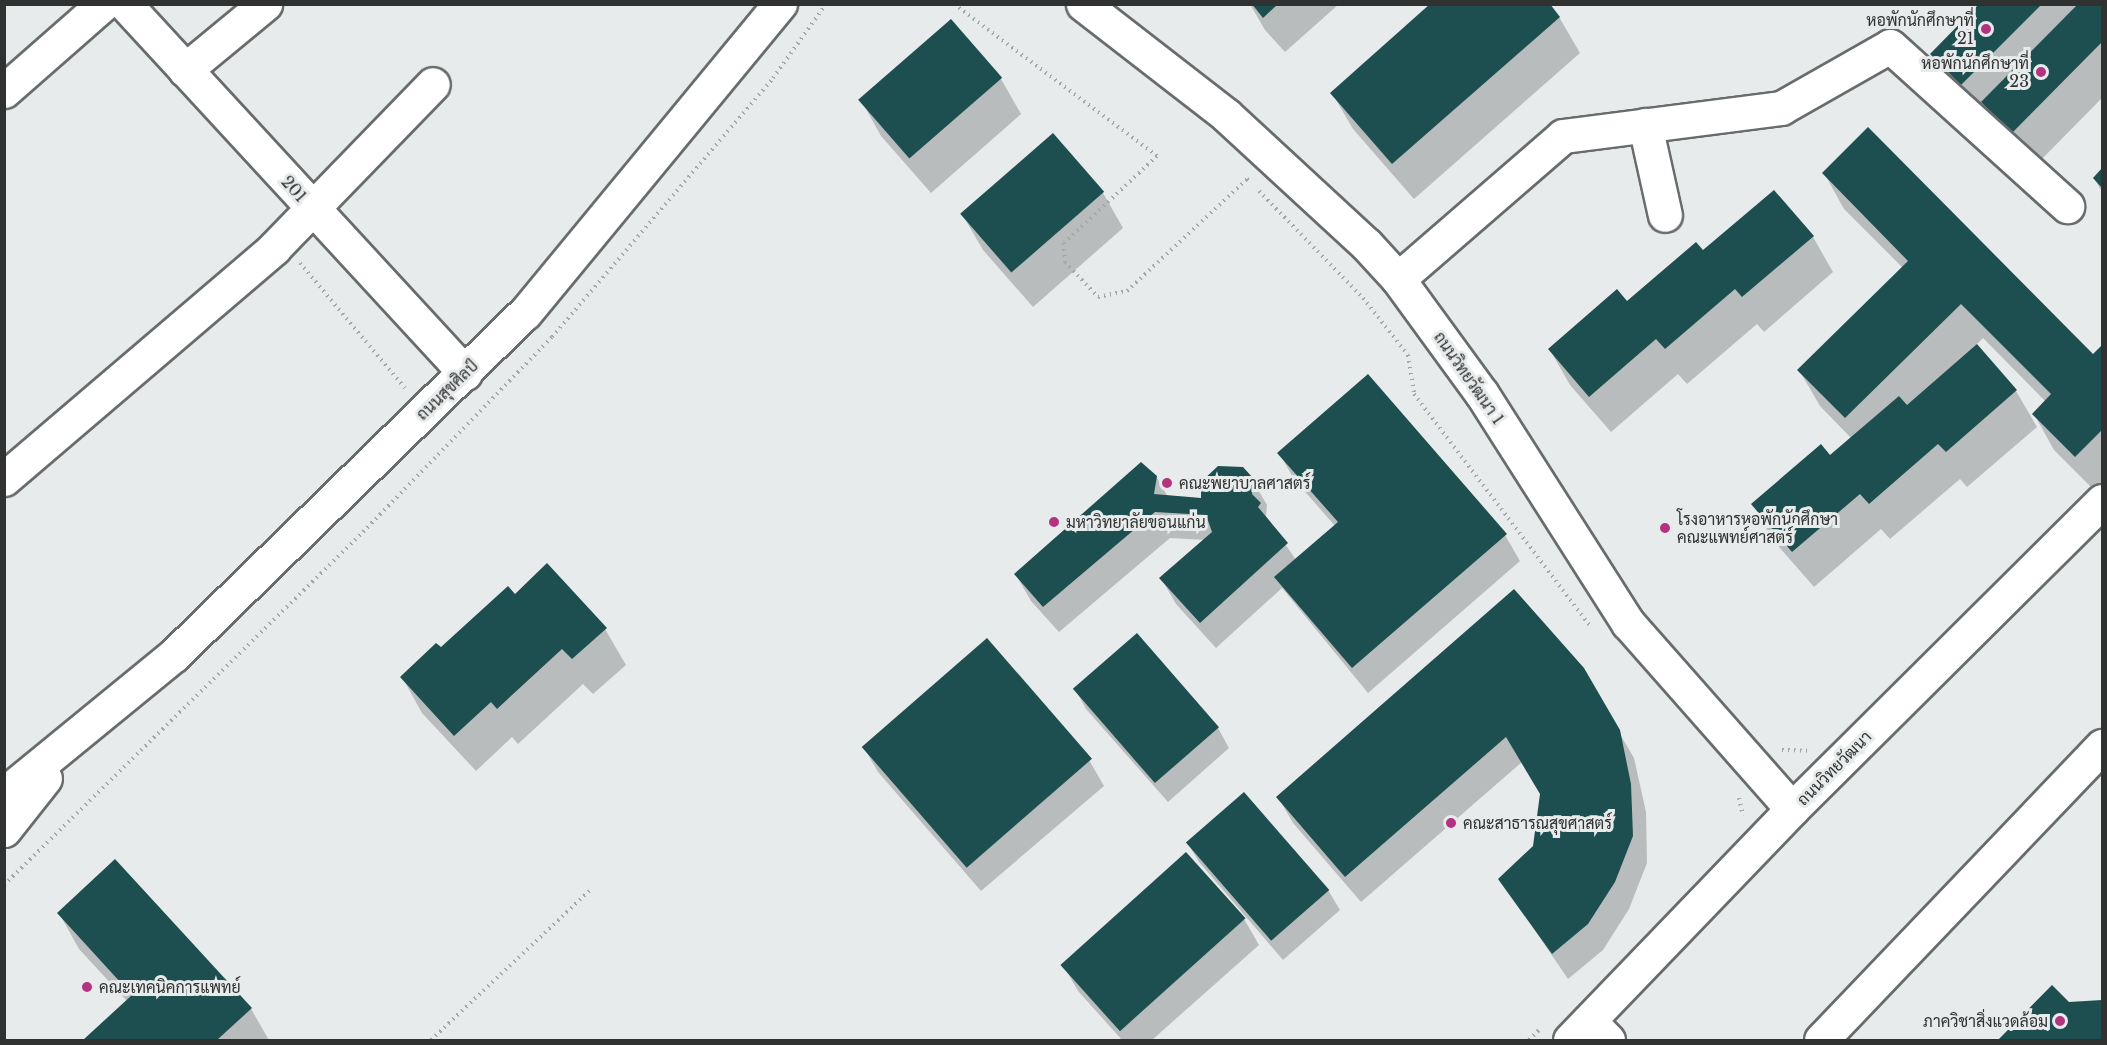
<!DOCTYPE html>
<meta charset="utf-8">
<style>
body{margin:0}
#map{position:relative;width:2107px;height:1045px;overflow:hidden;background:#e8ebeb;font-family:"Libre Baskerville",Sarabun,serif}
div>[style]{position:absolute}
.shadow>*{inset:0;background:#0003}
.building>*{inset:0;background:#1e4f50;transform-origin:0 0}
.path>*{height:4px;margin-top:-2px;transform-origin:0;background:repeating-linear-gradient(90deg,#a5a7a7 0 1.5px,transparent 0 6px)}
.roads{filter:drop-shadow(2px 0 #686c6c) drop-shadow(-2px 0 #686c6c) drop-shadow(0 2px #686c6c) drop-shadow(0 -2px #686c6c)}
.minor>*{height:33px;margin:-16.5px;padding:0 16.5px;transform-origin:16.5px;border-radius:16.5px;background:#fff}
.dots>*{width:16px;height:16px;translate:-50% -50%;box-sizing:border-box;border:3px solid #e8ebeb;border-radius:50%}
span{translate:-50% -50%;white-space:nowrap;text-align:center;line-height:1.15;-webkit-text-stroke:6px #e8ebeb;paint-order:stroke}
.poi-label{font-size:16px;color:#303232}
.right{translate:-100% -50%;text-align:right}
.left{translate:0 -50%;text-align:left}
.street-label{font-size:16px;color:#303232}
.frame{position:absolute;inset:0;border:6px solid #303232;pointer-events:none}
</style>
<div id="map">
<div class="shadow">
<i style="clip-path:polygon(1250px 4px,1339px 4px,1285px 52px,1265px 30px)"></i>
<i style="clip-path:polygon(1981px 4px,2102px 4px,2102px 98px,2033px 168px,1953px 90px,1932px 54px)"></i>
<i style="clip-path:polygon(1559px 17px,1580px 53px,1414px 199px,1353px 129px,1332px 93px)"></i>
<i style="clip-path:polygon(1001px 79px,1021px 114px,931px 193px,881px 136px,861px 100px)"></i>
<i style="clip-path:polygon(2102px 170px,2102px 192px,2094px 178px)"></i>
<i style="clip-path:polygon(1824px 173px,2093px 356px,2102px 347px,2102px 486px,2096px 492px,2054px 450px,2034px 414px,2046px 402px,1983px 338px,1976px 345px,2016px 391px,2037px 427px,1967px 487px,1960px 479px,1890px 539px,1881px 529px,1814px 587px,1773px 540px,1753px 504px,1830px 458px,1852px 439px,1820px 406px,1799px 370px,1903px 268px,1844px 209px)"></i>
<i style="clip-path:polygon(1103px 193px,1123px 228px,1033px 307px,983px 250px,962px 214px)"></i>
<i style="clip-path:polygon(1813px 237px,1833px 272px,1764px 332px,1757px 324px,1687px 384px,1678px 374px,1611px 432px,1570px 385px,1550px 350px,1703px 253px)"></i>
<i style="clip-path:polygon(1279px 453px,1505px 535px,1520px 561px,1368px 693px,1282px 588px,1216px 648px,1176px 604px,1161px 578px,1206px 540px,1170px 538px,1059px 632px,1031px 601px,1016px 575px,1156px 476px,1168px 497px,1202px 499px,1251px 478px,1267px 505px,1266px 516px,1296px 560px,1335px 526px,1294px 479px)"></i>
<i style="clip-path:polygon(515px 596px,605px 629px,626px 665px,593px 694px,583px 684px,518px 744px,512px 737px,476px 771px,422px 713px,402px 677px)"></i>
<i style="clip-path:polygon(1582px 669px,1634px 758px,1646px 812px,1647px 863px,1629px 909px,1603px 950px,1568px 979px,1500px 879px,1534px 846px,1541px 794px,1522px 762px,1361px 902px,1293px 823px,1278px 797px)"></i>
<i style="clip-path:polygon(1075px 689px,1218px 728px,1229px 748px,1168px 802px,1086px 709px)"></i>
<i style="clip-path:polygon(863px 746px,1089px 760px,1104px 786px,981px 891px,878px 772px)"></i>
<i style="clip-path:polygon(1187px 842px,1328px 890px,1340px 910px,1283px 960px,1199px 862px)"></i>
<i style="clip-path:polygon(59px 913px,251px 1009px,269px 1040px,85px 1040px,127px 1001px,79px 949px)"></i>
<i style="clip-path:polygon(1244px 919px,1259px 945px,1152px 1040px,1122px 1040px,1078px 991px,1063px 965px)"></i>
<i style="clip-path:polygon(2102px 1001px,2102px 1040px,2001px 1040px,2068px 1004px)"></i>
</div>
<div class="building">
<i style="clip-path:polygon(1252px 4px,1278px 4px,1263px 18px)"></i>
<i style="clip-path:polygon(1430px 4px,1550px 4px,1560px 17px,1392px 164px,1330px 93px)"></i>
<i style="clip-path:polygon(1979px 4px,2042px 4px,1961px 85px,1930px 54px)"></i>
<i style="clip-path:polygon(2078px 4px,2102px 4px,2102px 42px,2012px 133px,1981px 102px)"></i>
<i style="left:951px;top:19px;width:78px;height:123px;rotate:49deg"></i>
<i style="clip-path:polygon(1868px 127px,2093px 354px,2102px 345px,2102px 430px,2075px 457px,2032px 414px,2051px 394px,1961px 304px,1845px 418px,1797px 370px,1908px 261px,1822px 173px)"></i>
<i style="left:1053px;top:133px;width:78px;height:123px;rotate:49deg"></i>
<i style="clip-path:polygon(2102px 168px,2102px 188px,2093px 178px)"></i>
<i style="clip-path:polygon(1774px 190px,1814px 236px,1742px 297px,1735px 289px,1665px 349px,1656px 339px,1589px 397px,1548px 349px,1617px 289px,1627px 301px,1696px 242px,1703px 250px)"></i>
<i style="clip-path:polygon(1977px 344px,2017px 390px,1946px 452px,1938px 444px,1869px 504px,1860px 494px,1792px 552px,1751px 504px,1821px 444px,1830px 455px,1899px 396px,1907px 405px)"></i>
<i style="clip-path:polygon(1368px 374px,1507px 534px,1352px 668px,1274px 577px,1338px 522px,1277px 453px)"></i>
<i style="clip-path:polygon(1141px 462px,1157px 476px,1154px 494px,1201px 498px,1201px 482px,1218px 466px,1243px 467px,1253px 478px,1252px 494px,1261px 503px,1258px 507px,1288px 543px,1200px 623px,1159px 578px,1212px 532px,1206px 515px,1155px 512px,1043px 607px,1014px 574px)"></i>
<i style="clip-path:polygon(547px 563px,607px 628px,572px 659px,562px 649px,497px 709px,491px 702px,454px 736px,400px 677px,436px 643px,441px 647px,508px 586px,515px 594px)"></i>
<i style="clip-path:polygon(1514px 589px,1584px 668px,1620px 730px,1631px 784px,1633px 836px,1615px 882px,1588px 924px,1552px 954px,1498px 879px,1533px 846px,1540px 794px,1506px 737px,1345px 877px,1276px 797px)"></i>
<i style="left:1137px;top:633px;width:125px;height:85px;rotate:49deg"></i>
<i style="left:987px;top:638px;width:160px;height:166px;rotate:49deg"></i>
<i style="left:1244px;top:792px;width:130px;height:77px;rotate:49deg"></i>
<i style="left:1186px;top:852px;width:89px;height:169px;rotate:48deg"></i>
<i style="clip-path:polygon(115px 859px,252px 1008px,217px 1040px,83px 1040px,132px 995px,57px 913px)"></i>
<i style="clip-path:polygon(2052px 985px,2069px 1002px,2102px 1000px,2102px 1040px,1998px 1040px)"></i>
</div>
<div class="path">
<i style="left:954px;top:4px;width:254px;rotate:36.8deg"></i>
<i style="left:1157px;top:156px;width:127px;rotate:136.9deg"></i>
<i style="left:1064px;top:243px;width:19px;rotate:87deg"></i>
<i style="left:1065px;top:262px;width:48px;rotate:46.7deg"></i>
<i style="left:1098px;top:297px;width:30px;rotate:-12deg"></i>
<i style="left:1127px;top:291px;width:164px;rotate:-43deg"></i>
<i style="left:1247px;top:179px;width:3px;rotate:45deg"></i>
<i style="left:1259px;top:191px;width:149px;rotate:45.8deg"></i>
<i style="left:1363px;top:298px;width:73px;rotate:51.7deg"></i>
<i style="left:1408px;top:355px;width:39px;rotate:81deg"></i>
<i style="left:1414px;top:394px;width:293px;rotate:52.8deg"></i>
<i style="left:300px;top:263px;width:163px;rotate:50deg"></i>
<i style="left:1782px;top:750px;width:25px;rotate:2deg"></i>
<i style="left:1739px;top:798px;width:18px;rotate:77deg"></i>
<i style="left:4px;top:885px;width:503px;rotate:-44.52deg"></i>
<i style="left:363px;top:532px;width:272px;rotate:-45.9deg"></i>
<i style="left:552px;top:337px;width:340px;rotate:-49.5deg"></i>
<i style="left:773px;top:78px;width:91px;rotate:-54.4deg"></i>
<i style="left:431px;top:1040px;width:220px;rotate:-43.3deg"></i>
<i style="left:1529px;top:1040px;width:17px;rotate:-45deg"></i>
</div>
<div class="roads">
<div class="minor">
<i style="left:125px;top:4px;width:502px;rotate:47.34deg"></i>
<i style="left:1083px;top:4px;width:181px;rotate:37.8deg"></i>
<i style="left:1226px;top:115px;width:190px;rotate:42.7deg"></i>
<i style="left:1366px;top:244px;width:47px;rotate:47.6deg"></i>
<i style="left:1398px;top:279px;width:142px;rotate:53.9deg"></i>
<i style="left:1482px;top:394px;width:272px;rotate:57.5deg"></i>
<i style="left:1628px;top:623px;width:248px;rotate:48.6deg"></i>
<i style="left:185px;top:70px;width:104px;rotate:-39.5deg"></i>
<i style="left:4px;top:91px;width:132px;rotate:-41.3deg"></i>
<i style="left:1645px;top:125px;width:92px;rotate:77.5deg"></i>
<i style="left:1398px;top:279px;width:218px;rotate:-40.9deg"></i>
<i style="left:1563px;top:136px;width:220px;rotate:-7.3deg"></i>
<i style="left:1781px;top:108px;width:125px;rotate:-29.6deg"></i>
<i style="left:1890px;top:46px;width:239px;rotate:42.1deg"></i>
<i style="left:4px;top:479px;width:355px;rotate:-40.5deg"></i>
<i style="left:274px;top:248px;width:228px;rotate:-45.9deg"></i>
<i style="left:4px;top:794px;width:220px;rotate:-39.3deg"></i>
<i style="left:174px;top:655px;width:490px;rotate:-44.3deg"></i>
<i style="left:525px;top:313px;width:401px;rotate:-50.5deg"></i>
<i style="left:4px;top:830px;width:66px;rotate:-51.7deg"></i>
<i style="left:1589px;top:1021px;width:27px;rotate:45deg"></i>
<i style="left:1570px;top:1040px;width:320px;rotate:-46.1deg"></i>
<i style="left:1792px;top:809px;width:437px;rotate:-44.8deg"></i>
<i style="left:1821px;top:1040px;width:407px;rotate:-46.3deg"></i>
</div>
</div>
<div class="dots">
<i style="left:1986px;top:29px;background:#b33380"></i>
<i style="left:2041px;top:72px;background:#b33380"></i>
<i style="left:1167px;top:483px;background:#b33380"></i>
<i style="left:1054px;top:522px;background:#b33380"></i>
<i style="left:1665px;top:528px;background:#b33380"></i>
<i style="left:1451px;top:823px;background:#b33380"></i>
<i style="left:87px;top:987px;background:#b33380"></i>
<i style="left:2060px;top:1021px;background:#b33380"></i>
</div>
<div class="poi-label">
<span class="right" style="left:1974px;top:29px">หอพักนักศึกษาที่<br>21</span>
<span class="right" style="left:2029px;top:72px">หอพักนักศึกษาที่<br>23</span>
<span class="left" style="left:1179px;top:483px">คณะพยาบาลศาสตร์</span>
<span class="left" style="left:1677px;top:528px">โรงอาหารหอพักนักศึกษา<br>คณะแพทย์ศาสตร์</span>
<span class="left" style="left:1066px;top:522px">มหาวิทยาลัยขอนแก่น</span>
<span class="left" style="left:1463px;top:823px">คณะสาธารณสุขศาสตร์</span>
<span class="left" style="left:99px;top:987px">คณะเทคนิคการแพทย์</span>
<span class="right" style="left:2048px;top:1021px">ภาควิชาสิ่งแวดล้อม</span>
</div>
<div class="street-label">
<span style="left:294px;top:189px;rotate:48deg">201</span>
<span style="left:1469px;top:378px;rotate:55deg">ถนนวิทยวัฒนา 1</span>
<span style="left:447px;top:390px;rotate:-44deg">ถนนสุขศิลป์</span>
<span style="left:1834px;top:768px;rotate:-45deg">ถนนวิทยวัฒนา</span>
</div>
<div class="frame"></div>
</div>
